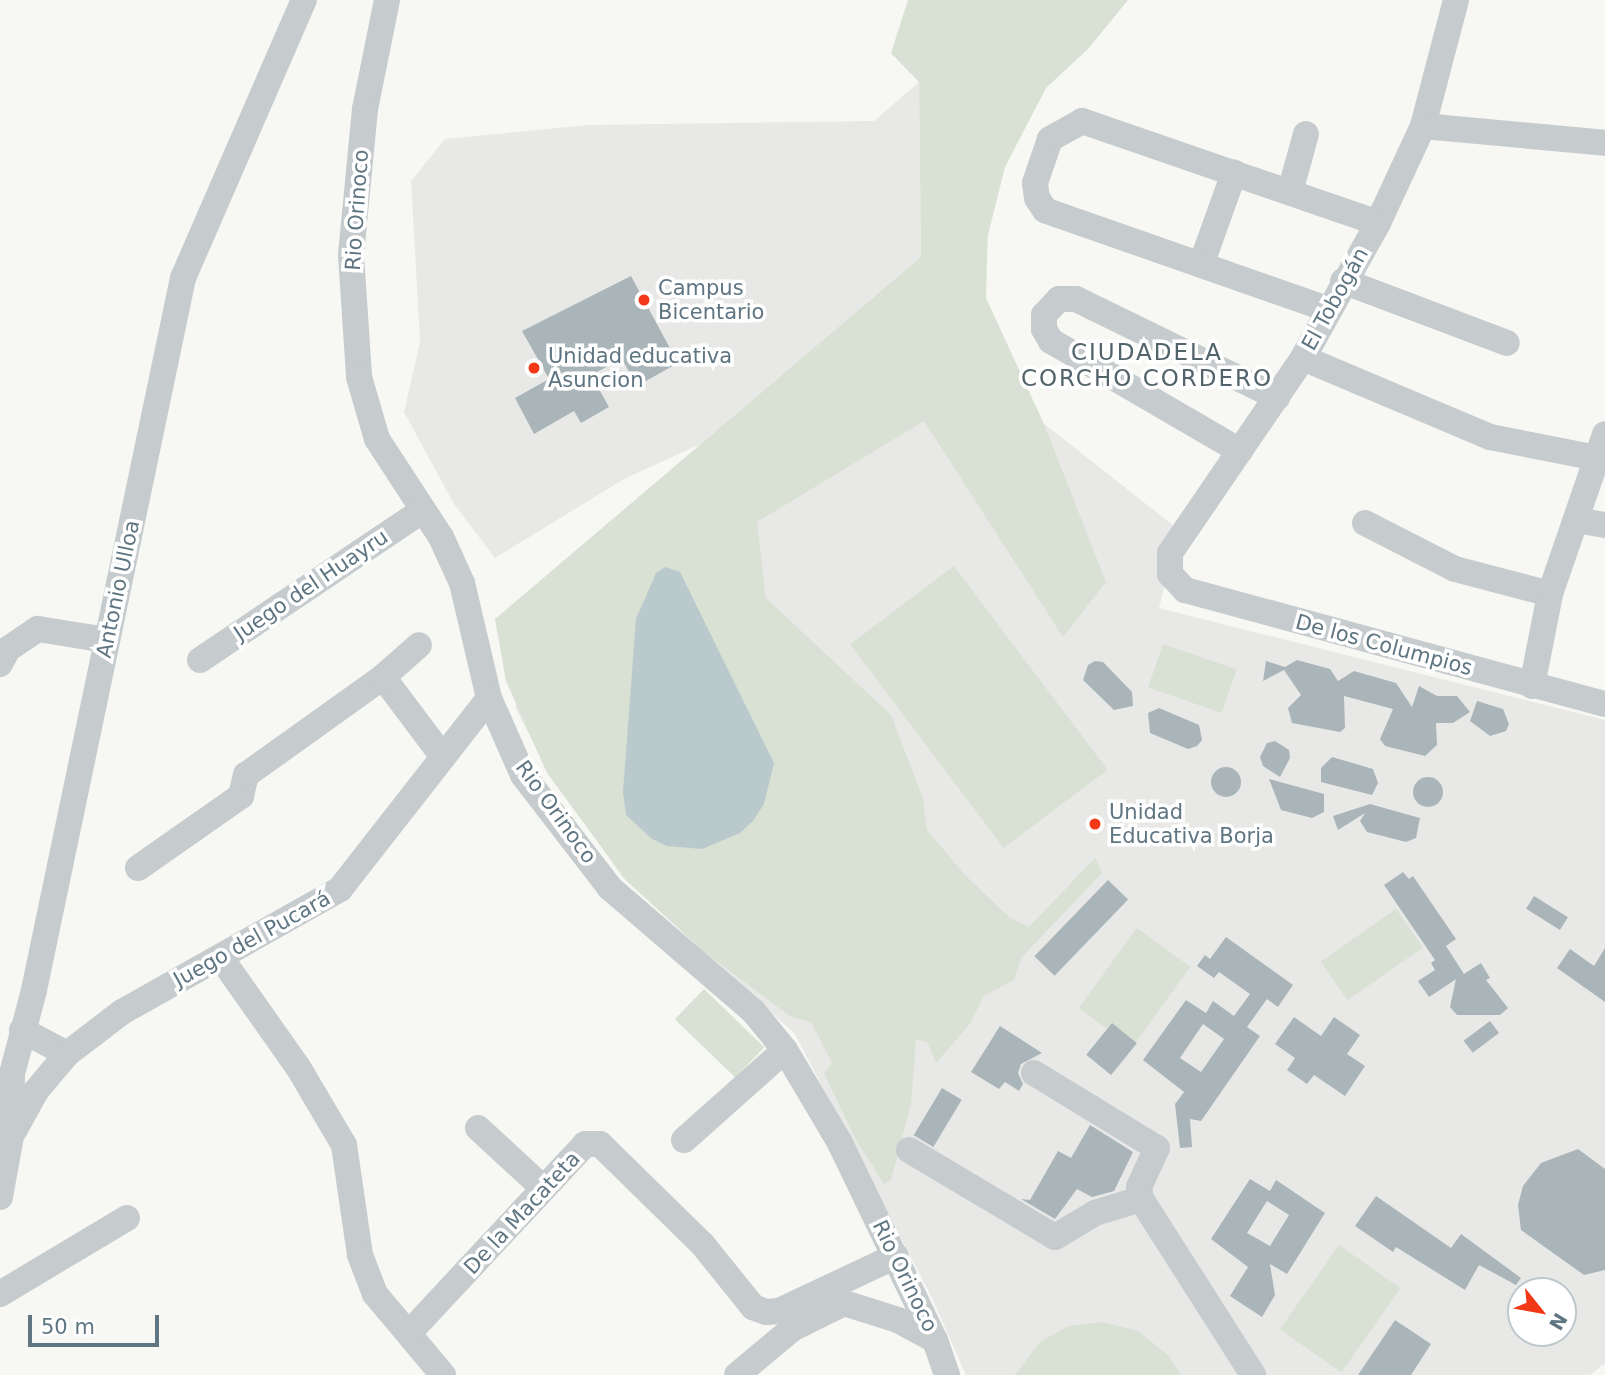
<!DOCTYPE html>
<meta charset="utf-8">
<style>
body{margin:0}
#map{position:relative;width:1605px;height:1375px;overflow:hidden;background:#f7f7f3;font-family:"DejaVu Sans",sans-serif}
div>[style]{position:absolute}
.built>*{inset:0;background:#e8e9e7}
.green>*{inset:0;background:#d9e0d4;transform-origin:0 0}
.water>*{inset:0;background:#bacacc}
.building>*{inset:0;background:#aab5ba;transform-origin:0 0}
.round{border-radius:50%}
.minor>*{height:26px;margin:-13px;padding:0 13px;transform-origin:13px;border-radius:13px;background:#c6cbce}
.dots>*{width:19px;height:19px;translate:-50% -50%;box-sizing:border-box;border:4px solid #fff;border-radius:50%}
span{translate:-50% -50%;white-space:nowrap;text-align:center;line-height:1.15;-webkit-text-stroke:7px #fff;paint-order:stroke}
.street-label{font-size:21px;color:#5f7582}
.poi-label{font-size:21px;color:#5f7582}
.left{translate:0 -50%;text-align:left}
.neighbourhood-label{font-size:23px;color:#52636c;letter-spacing:2px}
.north{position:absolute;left:1507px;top:1277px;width:70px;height:70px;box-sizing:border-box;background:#fff;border:2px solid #bfc8cd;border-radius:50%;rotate:121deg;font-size:19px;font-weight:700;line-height:28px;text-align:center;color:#5f7582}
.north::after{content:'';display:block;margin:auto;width:24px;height:32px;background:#f33817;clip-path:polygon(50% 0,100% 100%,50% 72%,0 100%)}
.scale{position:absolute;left:28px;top:1315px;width:131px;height:32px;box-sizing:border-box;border:4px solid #5f7582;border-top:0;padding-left:9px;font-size:21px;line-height:24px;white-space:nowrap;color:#5f7582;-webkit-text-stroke:5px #fff;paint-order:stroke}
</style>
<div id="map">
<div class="built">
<i style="clip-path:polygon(919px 82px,921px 257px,703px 443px,624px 479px,495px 558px,454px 504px,404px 412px,420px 342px,411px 181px,445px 139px,588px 125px,874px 121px)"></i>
<i style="clip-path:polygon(evenodd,948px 348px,1179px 530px,1159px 608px,1605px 720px,1605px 1363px,1590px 1375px,966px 1375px,932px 1298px,795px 1034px,623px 878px,547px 769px,515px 707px,644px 534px,948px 348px,1521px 1291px,1563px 1291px,1563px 1333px,1521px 1333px,1521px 1291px)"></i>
</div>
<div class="green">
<i style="clip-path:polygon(908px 0,1128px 0,1088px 49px,1046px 88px,1005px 167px,988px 235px,987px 258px,986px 298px,1044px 424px,1106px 582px,1063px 637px,924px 421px,757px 522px,766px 598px,891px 715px,923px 798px,927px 830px,965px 875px,1010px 918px,1029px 927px,1095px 858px,1102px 873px,1021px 958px,1014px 980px,984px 996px,969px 1025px,936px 1063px,927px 1042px,916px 1040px,911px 1104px,891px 1180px,884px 1184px,855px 1138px,824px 1073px,832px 1063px,811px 1022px,791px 1017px,703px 951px,625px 879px,547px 773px,506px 681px,495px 619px,921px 257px,919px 82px,891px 53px)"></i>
<i style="left:954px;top:566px;width:255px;height:130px;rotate:53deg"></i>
<i style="left:1163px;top:644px;width:78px;height:46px;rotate:19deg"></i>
<i style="left:1396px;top:909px;width:47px;height:92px;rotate:55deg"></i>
<i style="left:1137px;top:928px;width:66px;height:99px;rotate:36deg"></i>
<i style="left:704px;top:989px;width:84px;height:42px;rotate:44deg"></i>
<i style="left:1339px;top:1245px;width:75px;height:103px;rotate:35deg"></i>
<i style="clip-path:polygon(1102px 1322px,1138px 1331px,1168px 1355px,1181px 1375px,1015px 1375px,1040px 1342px,1068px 1326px)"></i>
</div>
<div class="water">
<i style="clip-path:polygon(665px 567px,680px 572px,774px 763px,764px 804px,753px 821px,740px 833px,702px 849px,667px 846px,652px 839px,626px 815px,623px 792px,636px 619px,656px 573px)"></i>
</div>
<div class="building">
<i style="clip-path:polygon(631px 276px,678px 363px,637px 386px,622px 359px,591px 375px,609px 407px,581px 423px,574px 411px,534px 434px,515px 398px,549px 379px,522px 331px)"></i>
<i style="clip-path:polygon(1297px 660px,1330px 669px,1338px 681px,1354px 671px,1396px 683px,1412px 707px,1419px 686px,1437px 696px,1457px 696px,1470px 712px,1453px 723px,1436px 723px,1437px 745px,1425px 756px,1385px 746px,1380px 739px,1393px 709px,1344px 696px,1345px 728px,1340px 732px,1292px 723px,1288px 708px,1301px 695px,1284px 670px,1263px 681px,1266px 661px,1285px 667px)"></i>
<i style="clip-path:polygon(1095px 661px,1103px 662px,1132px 692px,1133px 706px,1114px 710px,1083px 680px,1088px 665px)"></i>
<i style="clip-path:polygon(1477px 701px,1503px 709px,1509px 724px,1506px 731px,1490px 736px,1470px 721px)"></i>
<i style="clip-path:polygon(1159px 708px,1199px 725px,1202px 740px,1197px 746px,1188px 749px,1150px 733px,1148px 713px)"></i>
<i style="clip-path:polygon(1275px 741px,1289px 750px,1290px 758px,1280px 777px,1263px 766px,1260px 757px,1267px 743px)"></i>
<i style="clip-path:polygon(1332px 757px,1373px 769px,1378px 783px,1372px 795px,1321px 782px,1321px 768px)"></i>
<i class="round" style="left:1211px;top:767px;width:30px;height:30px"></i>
<i class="round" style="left:1413px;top:777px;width:30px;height:30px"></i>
<i style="clip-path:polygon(1269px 779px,1324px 794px,1324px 812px,1312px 818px,1281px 810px)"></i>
<i style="clip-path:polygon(1370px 804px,1420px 818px,1416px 838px,1406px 842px,1367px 832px,1360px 821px,1365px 813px,1338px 830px,1333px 816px)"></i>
<i style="clip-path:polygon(1403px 872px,1409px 879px,1413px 876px,1456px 939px,1446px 946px,1464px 974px,1429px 997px,1418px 981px,1435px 970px,1431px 963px,1435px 960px,1384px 885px)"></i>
<i style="left:1108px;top:880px;width:28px;height:106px;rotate:44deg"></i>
<i style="left:1534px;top:896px;width:40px;height:15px;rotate:32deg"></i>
<i style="clip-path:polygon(evenodd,1226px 937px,1293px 985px,1278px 1007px,1267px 999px,1247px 1027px,1260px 1036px,1201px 1121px,1190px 1119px,1192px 1147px,1180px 1148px,1175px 1104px,1184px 1092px,1143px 1060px,1186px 1000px,1206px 1013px,1213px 1001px,1234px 1016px,1250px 994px,1219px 972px,1214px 978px,1197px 966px,1205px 955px,1210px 959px,1226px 937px,1203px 1024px,1224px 1039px,1201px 1072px,1180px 1058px,1203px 1024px)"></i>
<i style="clip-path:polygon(1605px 948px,1605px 1002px,1557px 968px,1570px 949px,1594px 966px)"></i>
<i style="clip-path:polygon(1481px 963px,1490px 978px,1486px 980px,1508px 1008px,1500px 1015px,1457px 1015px,1450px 1007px,1456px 979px)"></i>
<i style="clip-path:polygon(1294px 1017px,1321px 1036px,1334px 1017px,1360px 1035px,1347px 1054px,1365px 1066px,1345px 1096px,1314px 1075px,1307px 1084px,1287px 1070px,1295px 1058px,1275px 1044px)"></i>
<i style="left:1490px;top:1021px;width:15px;height:33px;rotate:53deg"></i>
<i style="left:1112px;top:1023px;width:32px;height:41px;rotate:39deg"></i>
<i style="clip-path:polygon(1000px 1026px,1042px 1053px,1021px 1064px,1018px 1073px,1023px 1084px,1019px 1091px,1005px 1082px,999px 1089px,971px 1072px)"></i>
<i style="left:942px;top:1088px;width:23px;height:55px;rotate:31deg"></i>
<i style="clip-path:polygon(1090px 1125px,1133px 1152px,1114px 1191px,1092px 1197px,1077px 1189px,1055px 1219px,1021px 1199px,1030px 1200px,1058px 1151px,1071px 1158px)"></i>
<i style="clip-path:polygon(1578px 1149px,1605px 1169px,1605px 1270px,1584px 1275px,1521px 1230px,1518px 1205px,1523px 1186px,1541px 1163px)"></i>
<i style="clip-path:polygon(evenodd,1250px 1179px,1270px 1191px,1276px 1180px,1325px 1213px,1287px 1274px,1270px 1264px,1275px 1295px,1262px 1317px,1230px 1296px,1248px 1267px,1211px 1239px,1250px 1179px,1267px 1201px,1289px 1215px,1270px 1246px,1247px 1233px,1267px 1201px)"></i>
<i style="clip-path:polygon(1376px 1196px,1451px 1248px,1461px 1234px,1521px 1278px,1516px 1285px,1479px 1265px,1465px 1290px,1396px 1247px,1393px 1252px,1355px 1226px)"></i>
<i style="clip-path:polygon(1395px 1320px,1431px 1344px,1411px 1375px,1358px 1375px)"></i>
</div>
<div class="minor">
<i style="left:387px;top:0;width:111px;rotate:101.4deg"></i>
<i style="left:365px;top:109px;width:147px;rotate:95.5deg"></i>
<i style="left:351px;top:255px;width:122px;rotate:86.2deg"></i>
<i style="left:359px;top:377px;width:65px;rotate:73.8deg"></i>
<i style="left:377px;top:439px;width:117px;rotate:56.9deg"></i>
<i style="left:441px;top:537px;width:51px;rotate:65.5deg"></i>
<i style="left:462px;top:583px;width:118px;rotate:76.8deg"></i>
<i style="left:489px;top:698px;width:84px;rotate:66.2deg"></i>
<i style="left:523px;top:775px;width:143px;rotate:52.4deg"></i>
<i style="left:610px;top:888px;width:189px;rotate:40.7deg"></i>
<i style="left:753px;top:1011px;width:50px;rotate:50.6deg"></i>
<i style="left:785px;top:1050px;width:108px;rotate:59.4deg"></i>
<i style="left:840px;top:1143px;width:219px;rotate:64.3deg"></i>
<i style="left:935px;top:1340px;width:37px;rotate:71deg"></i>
<i style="left:1456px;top:0;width:130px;rotate:104.7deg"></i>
<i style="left:1423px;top:126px;width:107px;rotate:114.9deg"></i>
<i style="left:1378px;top:223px;width:154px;rotate:119.1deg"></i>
<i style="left:1303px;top:358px;width:236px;rotate:124.3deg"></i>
<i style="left:1170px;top:553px;width:21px;rotate:90deg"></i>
<i style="left:1170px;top:574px;width:22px;rotate:47deg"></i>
<i style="left:1185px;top:590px;width:435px;rotate:15.2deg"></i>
<i style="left:1423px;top:126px;width:183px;rotate:5.3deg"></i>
<i style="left:1290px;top:192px;width:60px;rotate:-74.6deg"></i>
<i style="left:1202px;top:262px;width:95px;rotate:-70.2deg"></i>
<i style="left:1343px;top:281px;width:175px;rotate:20.7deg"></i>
<i style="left:1327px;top:309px;width:299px;rotate:-160.7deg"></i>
<i style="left:1045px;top:210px;width:14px;rotate:-124deg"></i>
<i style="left:1037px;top:198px;width:15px;rotate:-98deg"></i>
<i style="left:1035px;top:183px;width:46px;rotate:-71.2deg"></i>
<i style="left:1050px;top:139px;width:37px;rotate:-29deg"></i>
<i style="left:1082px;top:121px;width:313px;rotate:19deg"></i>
<i style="left:1303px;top:358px;width:203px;rotate:22.9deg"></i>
<i style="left:1490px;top:437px;width:109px;rotate:11.1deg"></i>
<i style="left:1240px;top:451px;width:219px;rotate:-149.8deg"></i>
<i style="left:1051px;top:341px;width:14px;rotate:-120deg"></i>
<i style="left:1044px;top:329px;width:14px;rotate:-90deg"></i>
<i style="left:1044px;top:315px;width:22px;rotate:-47deg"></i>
<i style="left:1059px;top:299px;width:17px"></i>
<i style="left:1076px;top:299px;width:224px;rotate:26deg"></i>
<i style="left:1576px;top:520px;width:29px;rotate:10deg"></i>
<i style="left:1365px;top:523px;width:101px;rotate:27.1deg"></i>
<i style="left:1455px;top:569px;width:98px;rotate:14.7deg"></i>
<i style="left:200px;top:660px;width:269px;rotate:-33.9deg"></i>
<i style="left:0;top:664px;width:17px;rotate:-62deg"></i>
<i style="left:8px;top:649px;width:36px;rotate:-34deg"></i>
<i style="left:38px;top:629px;width:70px;rotate:9.1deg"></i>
<i style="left:383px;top:677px;width:100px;rotate:53.1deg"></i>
<i style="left:1532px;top:686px;width:94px;rotate:-78.9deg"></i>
<i style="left:1550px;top:594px;width:169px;rotate:-71deg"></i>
<i style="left:138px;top:868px;width:126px;rotate:-35deg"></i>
<i style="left:241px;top:796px;width:22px;rotate:-77deg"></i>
<i style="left:246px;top:775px;width:168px;rotate:-35.6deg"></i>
<i style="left:383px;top:677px;width:48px;rotate:-41.6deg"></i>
<i style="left:221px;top:958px;width:133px;rotate:54.8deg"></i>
<i style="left:298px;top:1067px;width:91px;rotate:59.5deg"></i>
<i style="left:344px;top:1145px;width:111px;rotate:81.7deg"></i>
<i style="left:360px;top:1255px;width:42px;rotate:69deg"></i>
<i style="left:375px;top:1294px;width:106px;rotate:50deg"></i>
<i style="left:22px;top:1030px;width:51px;rotate:28.1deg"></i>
<i style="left:1034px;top:1073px;width:144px;rotate:31.4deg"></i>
<i style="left:1157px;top:1148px;width:43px;rotate:114.8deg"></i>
<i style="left:1139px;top:1187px;width:12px;rotate:81deg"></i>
<i style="left:1141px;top:1199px;width:209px;rotate:57.5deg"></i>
<i style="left:478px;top:1128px;width:87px;rotate:42.7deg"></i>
<i style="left:14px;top:1131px;width:46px;rotate:-61.2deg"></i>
<i style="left:36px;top:1091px;width:48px;rotate:-50deg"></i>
<i style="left:67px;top:1054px;width:69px;rotate:-37.4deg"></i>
<i style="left:122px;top:1012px;width:250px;rotate:-29.4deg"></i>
<i style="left:340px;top:889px;width:242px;rotate:-52deg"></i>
<i style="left:684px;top:1140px;width:135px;rotate:-41.7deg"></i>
<i style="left:909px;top:1150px;width:170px;rotate:30.8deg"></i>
<i style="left:1055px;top:1237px;width:47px;rotate:-31deg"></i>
<i style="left:1095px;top:1213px;width:48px;rotate:-16.9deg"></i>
<i style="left:0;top:1197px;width:62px;rotate:-79.8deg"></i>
<i style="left:11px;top:1136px;width:62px;rotate:-89.1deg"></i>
<i style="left:12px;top:1074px;width:87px;rotate:-75.3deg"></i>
<i style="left:34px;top:990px;width:727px;rotate:-78.18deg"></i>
<i style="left:183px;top:278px;width:303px;rotate:-66.5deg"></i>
<i style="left:0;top:1294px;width:148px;rotate:-30.9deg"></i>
<i style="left:409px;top:1333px;width:258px;rotate:-47deg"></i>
<i style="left:585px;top:1144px;width:15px"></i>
<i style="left:600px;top:1144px;width:144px;rotate:44.4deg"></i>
<i style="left:703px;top:1245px;width:80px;rotate:51.1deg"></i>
<i style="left:753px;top:1307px;width:14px;rotate:21deg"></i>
<i style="left:766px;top:1312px;width:13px;rotate:-4deg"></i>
<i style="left:779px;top:1311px;width:129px;rotate:-25.2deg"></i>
<i style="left:737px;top:1375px;width:72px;rotate:-39.9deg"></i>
<i style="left:792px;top:1329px;width:58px;rotate:-26.6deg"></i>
<i style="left:844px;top:1303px;width:57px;rotate:17.5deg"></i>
<i style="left:898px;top:1320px;width:42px;rotate:28.4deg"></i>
</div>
<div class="dots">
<i style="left:644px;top:300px;background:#f33817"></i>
<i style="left:534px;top:368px;background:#f33817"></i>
<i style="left:1095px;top:824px;background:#f33817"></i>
</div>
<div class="street-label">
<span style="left:357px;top:210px;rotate:-86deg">Rio Orinoco</span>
<span style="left:1335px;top:299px;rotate:-61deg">El Tobogán</span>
<span style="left:311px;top:585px;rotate:-34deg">Juego del Huayru</span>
<span style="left:118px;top:589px;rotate:-78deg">Antonio Ulloa</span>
<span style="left:1384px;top:645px;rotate:15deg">De los Columpios</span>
<span style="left:556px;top:812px;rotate:54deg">Rio Orinoco</span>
<span style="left:252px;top:939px;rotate:-29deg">Juego del Pucará</span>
<span style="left:522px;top:1213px;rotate:-47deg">De la Macateta</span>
<span style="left:905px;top:1276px;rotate:64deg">Rio Orinoco</span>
</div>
<div class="poi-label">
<span class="left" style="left:658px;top:300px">Campus<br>Bicentario</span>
<span class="left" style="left:548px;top:368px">Unidad educativa<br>Asuncion</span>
<span class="left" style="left:1109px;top:824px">Unidad<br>Educativa Borja</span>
</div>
<div class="neighbourhood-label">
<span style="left:1147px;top:365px">CIUDADELA<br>CORCHO CORDERO</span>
</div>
<div class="north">N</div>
<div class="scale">50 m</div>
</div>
